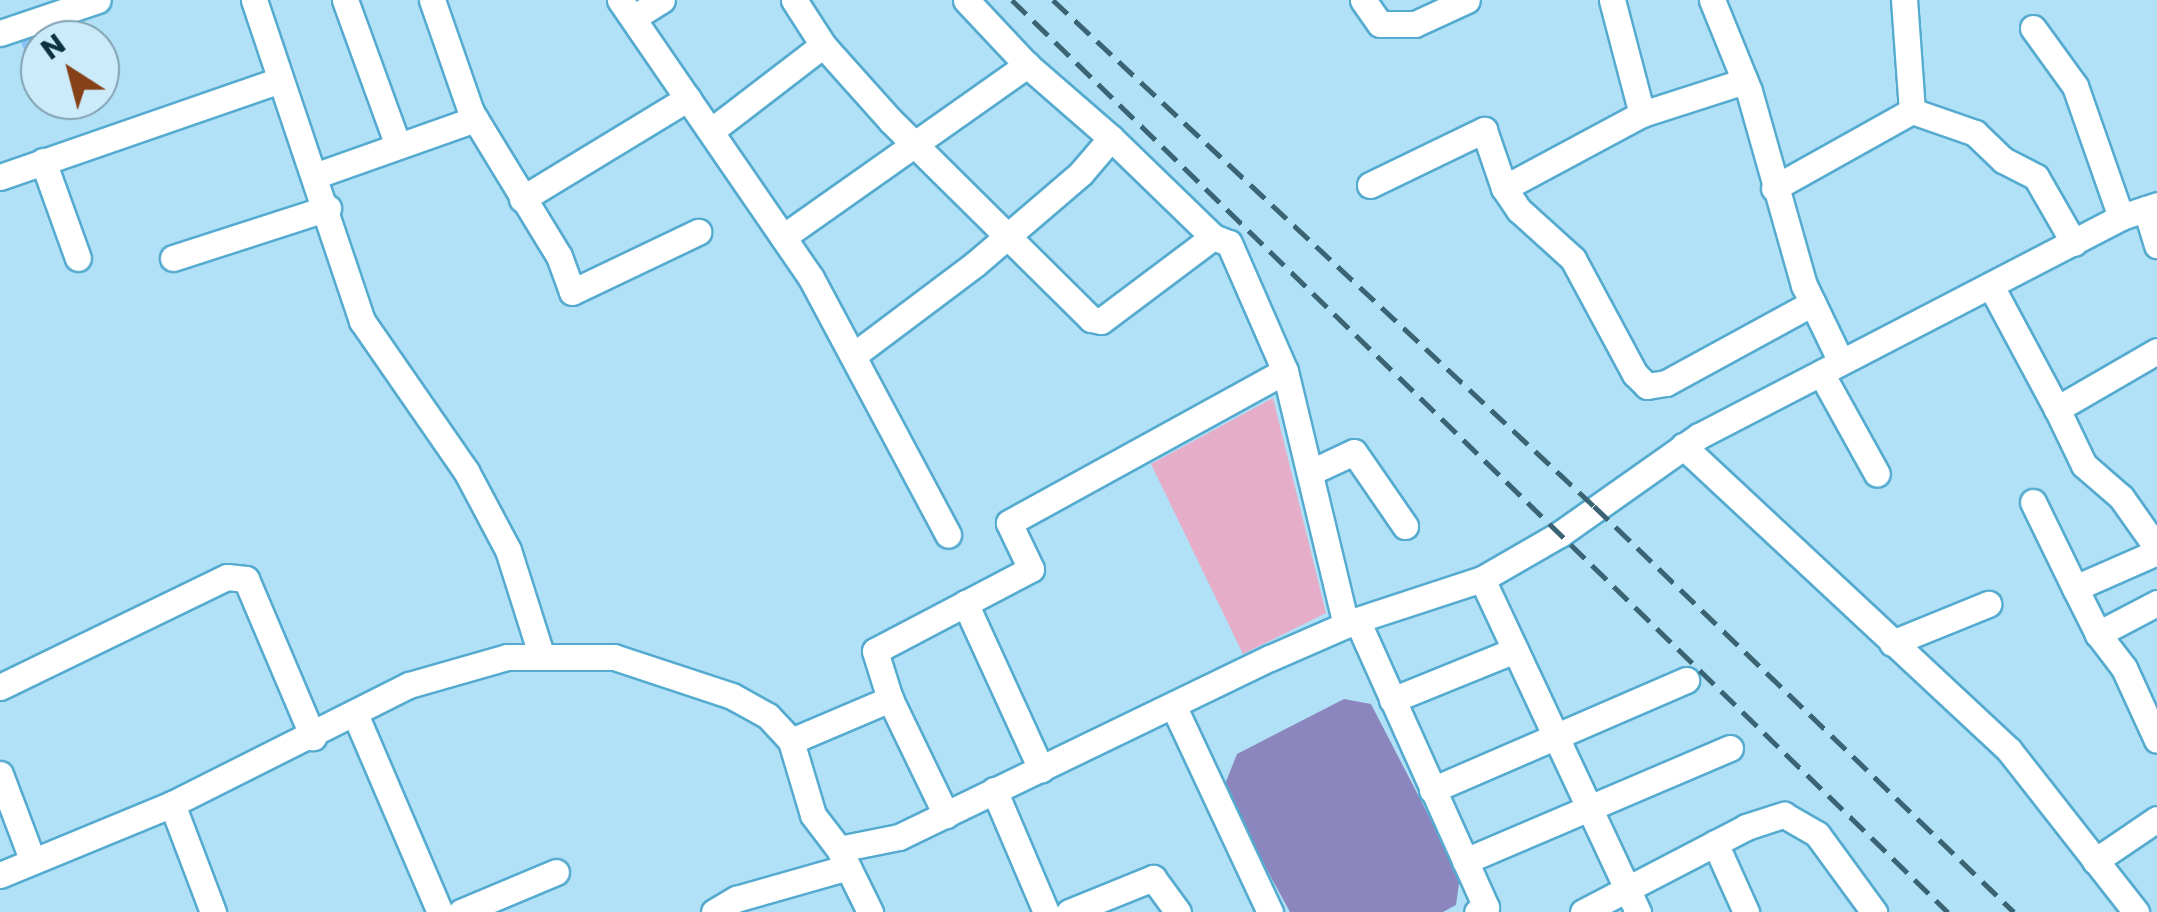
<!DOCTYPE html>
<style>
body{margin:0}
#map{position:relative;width:2157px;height:912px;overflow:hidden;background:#b1e1f7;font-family:Poppins,sans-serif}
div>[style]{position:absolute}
.green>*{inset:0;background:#e6adc9}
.water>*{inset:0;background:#8b86be}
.building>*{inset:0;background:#89c2f8}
.roads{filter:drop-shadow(2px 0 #55abcf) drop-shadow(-2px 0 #55abcf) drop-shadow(0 2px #55abcf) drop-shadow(0 -2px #55abcf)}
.minor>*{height:25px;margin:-12.5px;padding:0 12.5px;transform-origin:12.5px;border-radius:12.5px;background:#fff}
.rail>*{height:5px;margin-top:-2.5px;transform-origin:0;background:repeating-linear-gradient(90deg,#3a6373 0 20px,transparent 0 30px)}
span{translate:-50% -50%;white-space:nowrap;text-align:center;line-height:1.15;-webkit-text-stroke:9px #ccebfa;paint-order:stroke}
.north{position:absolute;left:20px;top:20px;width:100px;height:100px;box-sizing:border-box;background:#ccebfa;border:2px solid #80a1b0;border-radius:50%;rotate:324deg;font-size:28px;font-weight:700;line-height:40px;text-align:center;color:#0d3341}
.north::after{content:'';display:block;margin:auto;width:35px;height:45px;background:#864118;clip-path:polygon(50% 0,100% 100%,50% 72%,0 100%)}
</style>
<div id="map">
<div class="green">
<i style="clip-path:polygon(1273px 398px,1326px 613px,1243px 654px,1151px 464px)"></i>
</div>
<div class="water">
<i style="clip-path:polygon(1344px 699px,1371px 704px,1460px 876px,1456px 905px,1443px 912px,1290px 912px,1223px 789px,1237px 754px)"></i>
</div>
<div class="building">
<i style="clip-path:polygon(42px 34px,40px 62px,31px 66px,21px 42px)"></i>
</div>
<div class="roads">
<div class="minor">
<i style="left:254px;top:0;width:339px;rotate:71.4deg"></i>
<i style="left:362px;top:321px;width:183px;rotate:55.3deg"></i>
<i style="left:466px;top:471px;width:89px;rotate:62deg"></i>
<i style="left:508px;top:550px;width:112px;rotate:72.4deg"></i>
<i style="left:345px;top:0;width:155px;rotate:70deg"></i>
<i style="left:432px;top:0;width:119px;rotate:70.8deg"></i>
<i style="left:471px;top:112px;width:169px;rotate:58.6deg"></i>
<i style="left:559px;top:256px;width:38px;rotate:70deg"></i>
<i style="left:572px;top:292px;width:140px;rotate:-25.5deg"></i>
<i style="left:620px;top:0;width:337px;rotate:55.5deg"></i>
<i style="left:811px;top:278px;width:291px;rotate:61.9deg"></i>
<i style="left:794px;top:0;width:54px;rotate:57.2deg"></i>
<i style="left:823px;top:45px;width:101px;rotate:48.2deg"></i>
<i style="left:890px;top:120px;width:283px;rotate:44.7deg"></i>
<i style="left:1091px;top:319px;width:10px;rotate:11deg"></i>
<i style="left:1101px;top:321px;width:140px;rotate:-36.9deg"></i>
<i style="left:1213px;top:237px;width:17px;rotate:21deg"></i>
<i style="left:1229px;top:243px;width:140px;rotate:66.4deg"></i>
<i style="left:1285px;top:371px;width:315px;rotate:151.2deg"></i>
<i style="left:1009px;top:523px;width:51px;rotate:64.4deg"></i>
<i style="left:1031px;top:569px;width:176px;rotate:152.3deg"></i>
<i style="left:875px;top:651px;width:50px;rotate:72.6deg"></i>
<i style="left:890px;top:699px;width:129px;rotate:64.2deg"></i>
<i style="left:1363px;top:0;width:29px;rotate:55deg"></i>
<i style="left:1380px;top:24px;width:35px"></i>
<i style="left:1415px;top:24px;width:57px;rotate:-24.8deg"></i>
<i style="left:1612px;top:0;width:118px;rotate:75.3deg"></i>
<i style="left:1712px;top:0;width:98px;rotate:67.9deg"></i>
<i style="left:1749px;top:91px;width:202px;rotate:74.2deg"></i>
<i style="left:1804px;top:285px;width:85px;rotate:64.3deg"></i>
<i style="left:633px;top:18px;width:34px;rotate:-32deg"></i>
<i style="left:2033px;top:28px;width:72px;rotate:54.1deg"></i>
<i style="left:2075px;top:86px;width:139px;rotate:70.7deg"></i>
<i style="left:0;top:33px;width:103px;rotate:-18.6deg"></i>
<i style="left:1912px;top:111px;width:67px;rotate:19.2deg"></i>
<i style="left:1975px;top:133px;width:39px;rotate:44deg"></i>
<i style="left:2003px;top:160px;width:37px;rotate:27deg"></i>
<i style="left:2036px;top:177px;width:76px;rotate:60.1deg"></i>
<i style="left:711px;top:131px;width:141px;rotate:-37.5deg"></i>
<i style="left:1111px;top:138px;width:142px;rotate:44.1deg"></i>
<i style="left:43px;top:161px;width:103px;rotate:70.2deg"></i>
<i style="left:317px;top:175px;width:168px;rotate:-19.5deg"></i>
<i style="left:0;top:177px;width:296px;rotate:-19.1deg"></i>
<i style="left:1370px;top:185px;width:127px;rotate:-25.8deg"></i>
<i style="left:1484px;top:130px;width:61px;rotate:71deg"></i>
<i style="left:1504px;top:188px;width:157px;rotate:-28.2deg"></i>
<i style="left:1642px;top:114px;width:108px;rotate:-17.8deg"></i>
<i style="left:1504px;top:188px;width:27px;rotate:56deg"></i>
<i style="left:1519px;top:210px;width:73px;rotate:42.2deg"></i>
<i style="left:1573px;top:259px;width:131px;rotate:61.7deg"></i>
<i style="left:1635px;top:374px;width:17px;rotate:45deg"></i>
<i style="left:1647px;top:386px;width:19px;rotate:-9deg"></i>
<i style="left:1666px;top:383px;width:167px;rotate:-28.6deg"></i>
<i style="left:1774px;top:188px;width:158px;rotate:-29.2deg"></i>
<i style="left:1912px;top:111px;width:111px;rotate:-94.1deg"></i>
<i style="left:522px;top:199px;width:194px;rotate:-31.3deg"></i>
<i style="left:2146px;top:209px;width:38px;rotate:73deg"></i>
<i style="left:783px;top:237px;width:299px;rotate:-35.2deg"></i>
<i style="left:173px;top:258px;width:163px;rotate:-17.9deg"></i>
<i style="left:1992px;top:288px;width:137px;rotate:61.8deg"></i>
<i style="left:2157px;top:351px;width:116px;rotate:149.9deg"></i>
<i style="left:2057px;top:409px;width:62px;rotate:64.3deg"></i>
<i style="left:2084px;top:465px;width:49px;rotate:40.9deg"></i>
<i style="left:2121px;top:497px;width:62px;rotate:54.8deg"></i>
<i style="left:854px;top:355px;width:151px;rotate:-36.9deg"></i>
<i style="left:975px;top:264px;width:140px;rotate:-40.6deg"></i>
<i style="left:1081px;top:173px;width:46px;rotate:-49.4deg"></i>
<i style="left:1111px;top:138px;width:111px;rotate:-139deg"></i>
<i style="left:1027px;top:65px;width:89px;rotate:-133.2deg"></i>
<i style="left:1285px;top:371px;width:261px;rotate:76.5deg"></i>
<i style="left:1821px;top:373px;width:115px;rotate:61deg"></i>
<i style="left:1683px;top:446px;width:446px;rotate:43deg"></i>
<i style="left:2009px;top:750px;width:206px;rotate:51.9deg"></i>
<i style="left:1311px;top:472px;width:47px;rotate:-24.9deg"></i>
<i style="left:1354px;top:452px;width:90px;rotate:55.4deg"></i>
<i style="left:2033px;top:502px;width:96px;rotate:64deg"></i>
<i style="left:1482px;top:579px;width:368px;rotate:64.9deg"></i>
<i style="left:965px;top:603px;width:183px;rotate:65.4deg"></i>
<i style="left:2157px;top:603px;width:67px;rotate:152.3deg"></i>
<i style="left:2098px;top:634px;width:43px;rotate:52.6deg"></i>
<i style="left:2124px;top:668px;width:79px;rotate:65.4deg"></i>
<i style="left:1357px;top:620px;width:315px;rotate:65.8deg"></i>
<i style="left:1486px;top:907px;width:10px;rotate:151deg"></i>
<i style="left:2098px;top:634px;width:51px;rotate:-116.6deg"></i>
<i style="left:2075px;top:588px;width:90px;rotate:-23.7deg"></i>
<i style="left:1892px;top:643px;width:104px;rotate:-22.1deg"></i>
<i style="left:0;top:687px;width:252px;rotate:-25.9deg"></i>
<i style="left:227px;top:577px;width:19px;rotate:6deg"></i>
<i style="left:246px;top:579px;width:172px;rotate:67deg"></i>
<i style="left:1392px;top:700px;width:133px;rotate:-22.1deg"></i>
<i style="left:1173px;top:705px;width:229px;rotate:64.9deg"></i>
<i style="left:355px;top:714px;width:215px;rotate:66.8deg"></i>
<i style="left:791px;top:741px;width:108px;rotate:-23deg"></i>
<i style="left:0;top:774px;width:91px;rotate:69.4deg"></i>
<i style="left:994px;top:790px;width:133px;rotate:66.9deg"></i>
<i style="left:1432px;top:790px;width:277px;rotate:-23.4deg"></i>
<i style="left:172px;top:804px;width:116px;rotate:69.2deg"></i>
<i style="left:1715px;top:843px;width:76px;rotate:65.8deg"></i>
<i style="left:841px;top:853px;width:66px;rotate:63.8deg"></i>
<i style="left:1465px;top:861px;width:288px;rotate:-23.1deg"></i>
<i style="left:2095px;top:861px;width:75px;rotate:-34.1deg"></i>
<i style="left:0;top:875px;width:186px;rotate:-22.4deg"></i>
<i style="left:172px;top:804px;width:265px;rotate:-26.7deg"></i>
<i style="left:409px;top:685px;width:102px;rotate:-15.9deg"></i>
<i style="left:507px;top:657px;width:107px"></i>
<i style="left:614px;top:657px;width:124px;rotate:18.3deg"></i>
<i style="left:732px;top:696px;width:41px;rotate:29.1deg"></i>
<i style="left:768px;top:716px;width:34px;rotate:47deg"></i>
<i style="left:791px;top:741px;width:77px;rotate:73.4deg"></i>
<i style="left:813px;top:815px;width:43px;rotate:52.6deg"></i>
<i style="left:839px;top:849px;width:61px;rotate:-11.3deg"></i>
<i style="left:899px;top:837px;width:412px;rotate:-25.8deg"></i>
<i style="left:1270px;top:658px;width:95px;rotate:-23.6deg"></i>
<i style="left:1357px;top:620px;width:132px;rotate:-18.2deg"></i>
<i style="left:1482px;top:579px;width:90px;rotate:-30deg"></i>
<i style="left:1560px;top:534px;width:170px;rotate:-35.2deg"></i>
<i style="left:1699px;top:436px;width:475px;rotate:-27.4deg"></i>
<i style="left:2121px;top:217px;width:38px;rotate:-18deg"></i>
<i style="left:461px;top:912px;width:103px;rotate:-22.8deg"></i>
<i style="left:714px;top:912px;width:26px;rotate:-31deg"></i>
<i style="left:736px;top:899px;width:116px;rotate:-15.9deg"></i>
<i style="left:1069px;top:912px;width:91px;rotate:-22deg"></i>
<i style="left:1153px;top:878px;width:42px;rotate:53.7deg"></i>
<i style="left:1583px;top:912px;width:184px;rotate:-27.5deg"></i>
<i style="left:1746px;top:827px;width:40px;rotate:-18deg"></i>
<i style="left:1784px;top:815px;width:38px;rotate:30deg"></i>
<i style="left:1817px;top:834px;width:97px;rotate:53.8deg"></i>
</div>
</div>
<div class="rail">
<i style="left:1012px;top:0;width:1307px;rotate:44.26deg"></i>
<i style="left:1053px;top:0;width:741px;rotate:43.09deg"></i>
<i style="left:1594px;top:506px;width:584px;rotate:44.03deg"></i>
</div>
<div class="north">N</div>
</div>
